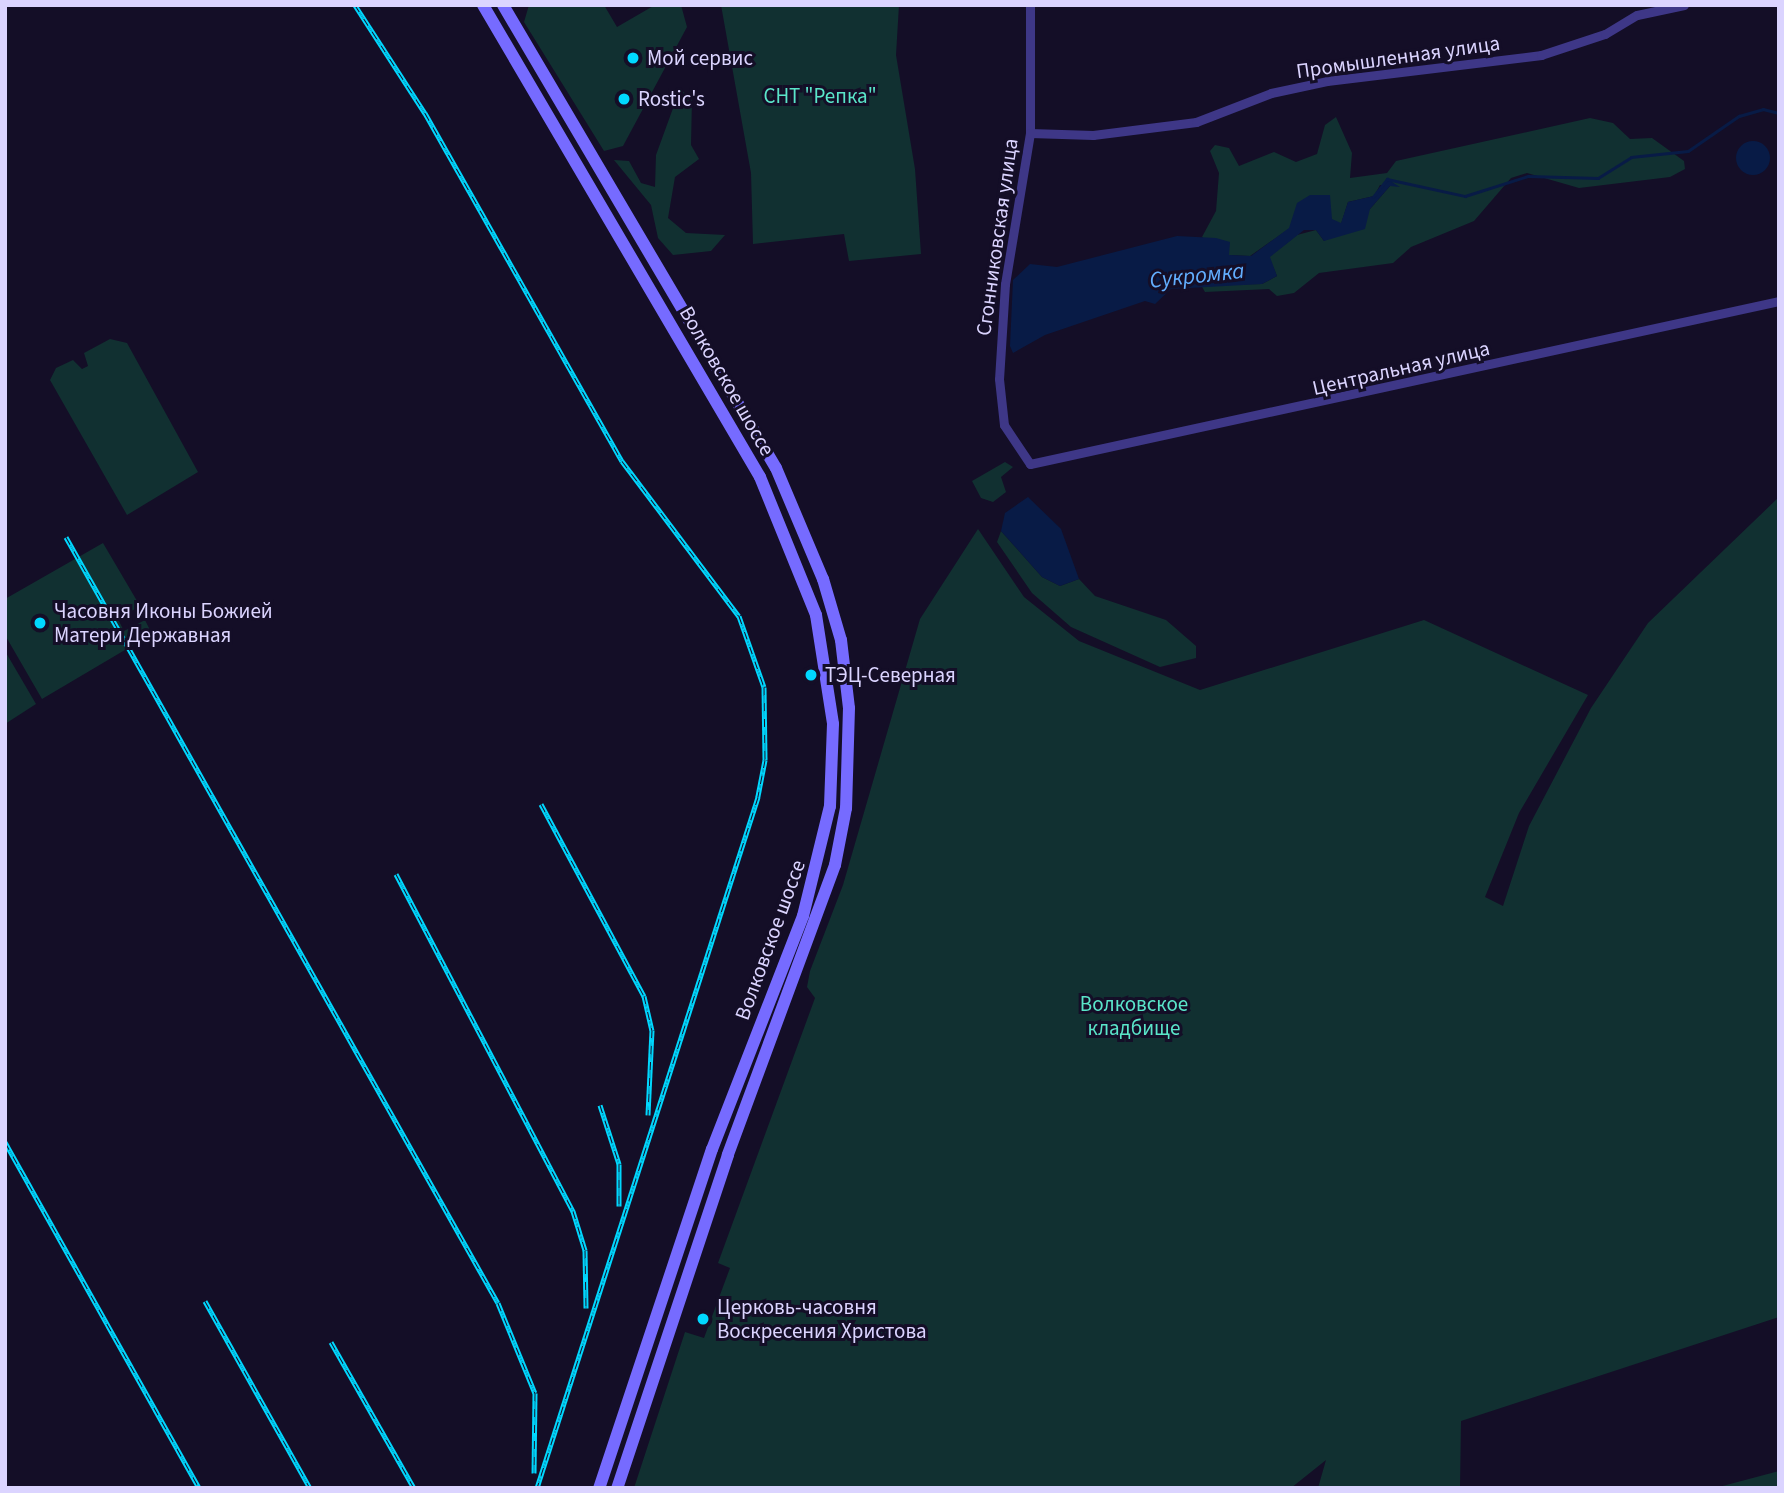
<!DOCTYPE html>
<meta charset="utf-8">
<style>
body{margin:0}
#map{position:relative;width:1784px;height:1493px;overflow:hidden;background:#140e27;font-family:"Source Sans 3",sans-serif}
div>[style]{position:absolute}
.green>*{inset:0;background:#113031}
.water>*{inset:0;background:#081b46}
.round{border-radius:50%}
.stream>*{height:2.5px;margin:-1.25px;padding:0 1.25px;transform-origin:1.25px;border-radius:1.25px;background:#081b46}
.street>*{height:9px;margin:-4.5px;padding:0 4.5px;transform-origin:4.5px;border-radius:4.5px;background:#3e3787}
.secondary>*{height:12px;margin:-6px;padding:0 6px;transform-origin:6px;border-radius:6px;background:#766bff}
.rail>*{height:5px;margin-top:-2.5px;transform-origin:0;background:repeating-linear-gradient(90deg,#140e27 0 8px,#00d8ff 0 16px);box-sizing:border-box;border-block:2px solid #00d8ff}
.dots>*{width:19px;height:19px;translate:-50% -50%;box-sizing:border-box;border:4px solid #140e27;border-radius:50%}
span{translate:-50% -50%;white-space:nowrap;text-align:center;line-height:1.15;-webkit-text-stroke:6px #140e27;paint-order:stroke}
.street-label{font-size:21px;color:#dbd4ff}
.poi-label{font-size:21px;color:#dbd4ff}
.left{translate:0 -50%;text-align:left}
.park-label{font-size:21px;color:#5ae5c9}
.water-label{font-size:23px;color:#62aeff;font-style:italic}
.frame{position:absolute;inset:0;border:7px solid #dbd4ff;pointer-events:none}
</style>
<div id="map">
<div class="green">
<i style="clip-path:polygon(529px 5px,604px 5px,617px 27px,655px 5px,681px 5px,687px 27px,623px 146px,604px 151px,524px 22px)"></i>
<i style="clip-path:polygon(721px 5px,899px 5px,896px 55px,915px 169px,921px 254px,849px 261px,844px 234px,753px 244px,751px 173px)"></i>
<i style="clip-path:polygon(680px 89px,692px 99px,691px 145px,699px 159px,675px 177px,668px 218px,686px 233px,725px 235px,711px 251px,673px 255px,658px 238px,651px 205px,614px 160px,629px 161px,641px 183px,655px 187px,656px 155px)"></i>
<i style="clip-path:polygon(1336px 117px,1352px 153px,1350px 178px,1387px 173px,1396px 161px,1590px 118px,1613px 123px,1630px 139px,1652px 138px,1684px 161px,1685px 169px,1670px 177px,1579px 188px,1527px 173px,1511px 178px,1474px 221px,1411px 247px,1393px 263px,1319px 273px,1294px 293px,1277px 296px,1269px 289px,1205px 292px,1201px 285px,1262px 284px,1277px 276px,1269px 257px,1297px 235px,1316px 230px,1324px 241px,1370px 209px,1390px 186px,1398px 186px,1380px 185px,1374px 196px,1348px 202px,1341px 224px,1298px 203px,1290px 228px,1250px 256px,1228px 255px,1202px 237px,1216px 211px,1219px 173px,1210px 151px,1215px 145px,1229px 148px,1239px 166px,1274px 152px,1296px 162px,1317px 154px,1325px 125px)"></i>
<i style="clip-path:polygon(110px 339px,127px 343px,198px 472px,127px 515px,50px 380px,56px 368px,73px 360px,82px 369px,88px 366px,84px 353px)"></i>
<i style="clip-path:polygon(1005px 462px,1013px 467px,1001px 477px,1006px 492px,993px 502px,981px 498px,972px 481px)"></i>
<i style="clip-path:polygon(1779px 497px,1779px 1317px,1461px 1421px,1460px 1488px,1318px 1488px,1326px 1460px,1291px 1488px,634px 1488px,685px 1332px,704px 1338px,730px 1268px,718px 1263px,815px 998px,807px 987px,810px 971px,843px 885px,920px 619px,978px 529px,1024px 597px,1079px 641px,1200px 690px,1424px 620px,1588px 695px,1519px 813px,1485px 897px,1503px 906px,1529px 826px,1591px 708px,1648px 623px)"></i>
<i style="clip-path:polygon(1001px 531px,1042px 577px,1060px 586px,1079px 579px,1095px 596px,1166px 620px,1196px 646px,1196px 658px,1160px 667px,1071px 627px,1032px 593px,997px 542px)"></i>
<i style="clip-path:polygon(103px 543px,140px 606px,118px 619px,124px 631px,145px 620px,152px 634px,42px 699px,5px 635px,5px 599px)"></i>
<i style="clip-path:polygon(5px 651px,36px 704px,5px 724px)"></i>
<i style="clip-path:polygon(1779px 1471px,1779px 1488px,1715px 1488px)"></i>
</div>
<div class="water">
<i class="round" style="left:1736px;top:141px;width:34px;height:34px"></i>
<i style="clip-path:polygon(1387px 179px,1400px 187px,1390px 186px,1370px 209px,1365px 229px,1324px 241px,1316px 230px,1304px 230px,1270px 257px,1277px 276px,1262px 284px,1171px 289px,1155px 304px,1145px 301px,1045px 335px,1013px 353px,1010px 346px,1013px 280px,1030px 264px,1057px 267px,1177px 236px,1216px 238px,1230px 242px,1229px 255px,1251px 256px,1289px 228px,1297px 203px,1310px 195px,1330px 195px,1332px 219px,1341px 223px,1348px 202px,1374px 196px)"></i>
<i style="clip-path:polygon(1028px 497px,1061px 529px,1079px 579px,1060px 586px,1042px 577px,1001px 531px,1005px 513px)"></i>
</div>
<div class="stream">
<i style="left:1373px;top:197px;width:23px;rotate:-52deg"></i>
<i style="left:1387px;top:179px;width:80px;rotate:12.3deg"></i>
<i style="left:1465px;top:196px;width:66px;rotate:-17.6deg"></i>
<i style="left:1528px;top:176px;width:70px;rotate:1.6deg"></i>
<i style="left:1598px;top:178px;width:39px;rotate:-32deg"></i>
<i style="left:1631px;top:157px;width:57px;rotate:-6deg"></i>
<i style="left:1688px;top:151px;width:62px;rotate:-34.5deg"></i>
<i style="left:1739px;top:116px;width:25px;rotate:-16deg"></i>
<i style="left:1763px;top:109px;width:16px;rotate:14deg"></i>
</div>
<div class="street">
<i style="left:1030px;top:5px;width:128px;rotate:90deg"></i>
<i style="left:1030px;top:133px;width:153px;rotate:99.4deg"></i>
<i style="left:1005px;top:284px;width:95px;rotate:93.6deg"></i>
<i style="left:999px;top:379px;width:46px;rotate:83.8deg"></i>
<i style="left:1004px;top:425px;width:47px;rotate:56.3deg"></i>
<i style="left:1030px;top:464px;width:767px;rotate:-12.28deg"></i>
<i style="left:1030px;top:133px;width:63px;rotate:1.8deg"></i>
<i style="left:1093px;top:135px;width:104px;rotate:-7.2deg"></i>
<i style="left:1196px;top:122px;width:80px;rotate:-21.1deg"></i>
<i style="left:1271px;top:93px;width:57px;rotate:-12.1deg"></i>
<i style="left:1327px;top:81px;width:216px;rotate:-6.9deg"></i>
<i style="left:1541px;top:55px;width:67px;rotate:-18.2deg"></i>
<i style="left:1605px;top:34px;width:37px;rotate:-31deg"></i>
<i style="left:1637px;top:15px;width:48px;rotate:-12deg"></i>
</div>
<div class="secondary">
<i style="left:483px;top:5px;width:547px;rotate:59.59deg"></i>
<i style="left:760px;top:477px;width:149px;rotate:67.9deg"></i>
<i style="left:816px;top:615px;width:110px;rotate:81.1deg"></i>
<i style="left:833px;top:724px;width:82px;rotate:92.1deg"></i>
<i style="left:830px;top:806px;width:113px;rotate:103.8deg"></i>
<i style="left:803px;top:916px;width:250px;rotate:111.3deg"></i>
<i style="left:712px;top:1149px;width:357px;rotate:108.4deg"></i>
<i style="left:503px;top:5px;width:537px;rotate:59.48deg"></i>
<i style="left:776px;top:468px;width:121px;rotate:67.1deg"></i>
<i style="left:823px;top:579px;width:64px;rotate:73.6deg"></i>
<i style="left:841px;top:640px;width:68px;rotate:83.3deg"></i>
<i style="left:849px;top:708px;width:100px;rotate:91.7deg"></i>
<i style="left:846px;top:808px;width:58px;rotate:100.9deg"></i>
<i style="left:835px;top:865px;width:309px;rotate:110.3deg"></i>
<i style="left:728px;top:1155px;width:351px;rotate:108.4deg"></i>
</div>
<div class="rail">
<i style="left:355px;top:5px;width:129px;rotate:57.1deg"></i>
<i style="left:425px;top:113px;width:400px;rotate:60.5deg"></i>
<i style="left:622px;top:461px;width:194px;rotate:53deg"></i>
<i style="left:739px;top:616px;width:75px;rotate:70.6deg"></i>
<i style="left:764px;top:687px;width:73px;rotate:89.2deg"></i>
<i style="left:765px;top:760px;width:38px;rotate:101deg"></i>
<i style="left:758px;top:797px;width:725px;rotate:107.74deg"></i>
<i style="left:66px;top:537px;width:879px;rotate:60.58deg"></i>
<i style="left:498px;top:1303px;width:97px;rotate:67.7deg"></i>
<i style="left:535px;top:1393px;width:80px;rotate:90.7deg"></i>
<i style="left:541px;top:804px;width:218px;rotate:61.8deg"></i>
<i style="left:644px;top:996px;width:35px;rotate:77deg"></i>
<i style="left:652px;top:1030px;width:85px;rotate:92.7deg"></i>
<i style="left:396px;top:874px;width:381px;rotate:62.3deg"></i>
<i style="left:573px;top:1211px;width:41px;rotate:72.9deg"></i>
<i style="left:585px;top:1250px;width:58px;rotate:89deg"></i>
<i style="left:600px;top:1105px;width:62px;rotate:72.1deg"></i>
<i style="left:619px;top:1164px;width:42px;rotate:90deg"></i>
<i style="left:5px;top:1142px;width:397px;rotate:60.7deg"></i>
<i style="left:205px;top:1301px;width:214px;rotate:60.7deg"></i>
<i style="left:331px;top:1342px;width:168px;rotate:60.4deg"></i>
</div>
<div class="dots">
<i style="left:633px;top:58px;background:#00d8ff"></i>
<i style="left:624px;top:99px;background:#00d8ff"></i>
<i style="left:40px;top:623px;background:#00d8ff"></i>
<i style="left:811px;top:675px;background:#00d8ff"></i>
<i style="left:703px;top:1319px;background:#00d8ff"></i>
</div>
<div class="street-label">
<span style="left:1398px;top:57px;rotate:-8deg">Промышленная улица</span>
<span style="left:997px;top:237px;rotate:-82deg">Сгонниковская улица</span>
<span style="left:1401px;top:368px;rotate:-13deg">Центральная улица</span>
<span style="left:727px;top:381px;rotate:60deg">Волковское шоссе</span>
<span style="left:770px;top:940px;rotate:-70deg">Волковское шоссе</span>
</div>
<div class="poi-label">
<span class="left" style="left:647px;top:58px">Мой сервис</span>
<span class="left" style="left:638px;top:99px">Rostic's</span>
<span class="left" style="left:54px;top:623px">Часовня Иконы Божией<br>Матери Державная</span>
<span class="left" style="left:825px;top:675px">ТЭЦ-Северная</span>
<span class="left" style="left:717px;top:1319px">Церковь-часовня<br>Воскресения Христова</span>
</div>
<div class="park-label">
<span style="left:820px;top:96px">СНТ "Репка"</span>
<span style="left:1134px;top:1016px">Волковское<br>кладбище</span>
</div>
<div class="water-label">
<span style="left:1197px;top:276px;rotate:-6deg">Сукромка</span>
</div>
<div class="frame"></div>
</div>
